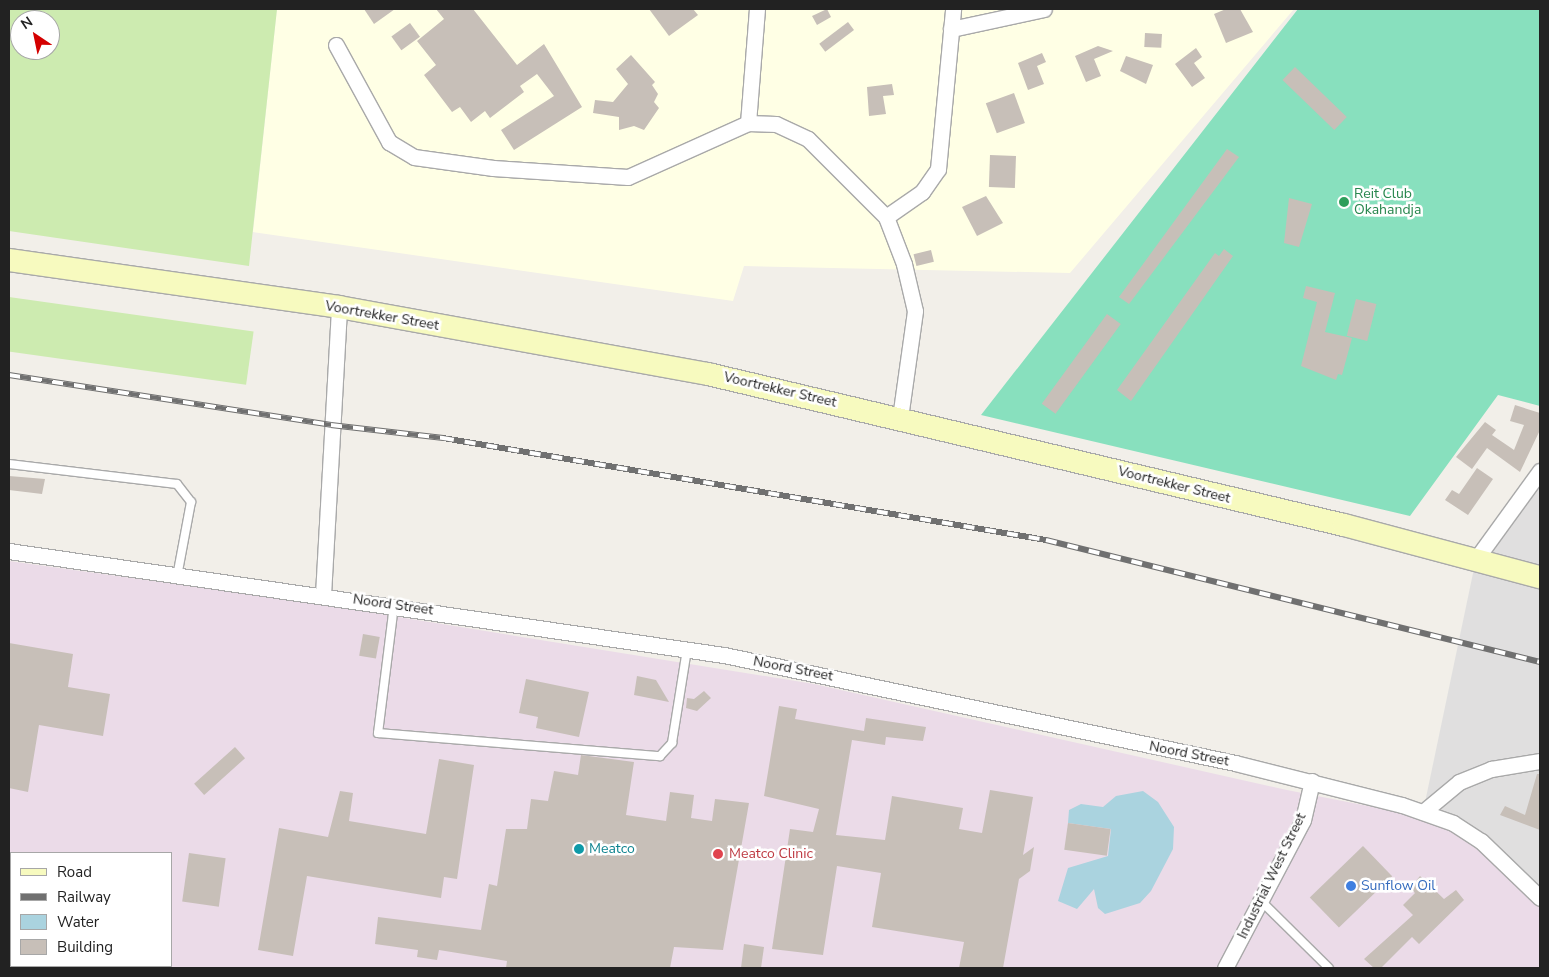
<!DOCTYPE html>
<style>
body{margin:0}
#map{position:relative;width:1549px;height:977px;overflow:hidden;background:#f2efe9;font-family:"Nunito Sans",sans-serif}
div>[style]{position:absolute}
.residential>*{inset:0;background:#e0dfdf}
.industrial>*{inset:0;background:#ebdbe8}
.education>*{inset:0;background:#ffffe5}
.grass>*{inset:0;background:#cdebb0;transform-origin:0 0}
.pitch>*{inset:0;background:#88e0be}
.water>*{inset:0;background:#aad3df}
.building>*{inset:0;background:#c7bfb8;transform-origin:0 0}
.roads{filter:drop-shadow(1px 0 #a9a9a9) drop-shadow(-1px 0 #a9a9a9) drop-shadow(0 1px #a9a9a9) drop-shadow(0 -1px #a9a9a9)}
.service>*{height:8px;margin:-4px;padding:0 4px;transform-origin:4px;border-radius:4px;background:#fff}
.minor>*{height:15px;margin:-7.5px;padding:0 7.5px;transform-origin:7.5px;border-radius:7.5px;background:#fff}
.secondary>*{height:22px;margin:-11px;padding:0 11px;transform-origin:11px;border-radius:11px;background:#f7fabf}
.rail>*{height:5.5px;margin-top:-2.75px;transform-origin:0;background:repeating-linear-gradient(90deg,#fff 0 11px,#707070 0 22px);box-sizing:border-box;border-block:1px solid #707070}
.dots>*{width:14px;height:14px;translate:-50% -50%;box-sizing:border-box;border:2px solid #fff;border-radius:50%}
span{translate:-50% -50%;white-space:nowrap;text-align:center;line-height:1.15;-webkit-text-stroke:5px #fff;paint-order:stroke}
.leisure-label{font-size:14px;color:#27864d}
.left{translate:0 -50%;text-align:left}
.street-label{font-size:14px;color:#222}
.culture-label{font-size:14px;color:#0d838f}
.health-label{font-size:14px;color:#be3a42}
.shop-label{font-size:14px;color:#366cbe}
.frame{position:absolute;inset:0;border:10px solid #222;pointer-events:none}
.legend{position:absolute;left:10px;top:852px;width:162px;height:115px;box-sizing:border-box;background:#fff;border:1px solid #a7a7a7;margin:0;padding:6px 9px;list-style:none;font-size:15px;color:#222}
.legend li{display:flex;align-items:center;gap:10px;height:25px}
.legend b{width:25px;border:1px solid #a7a7a7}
.north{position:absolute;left:10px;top:10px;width:50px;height:50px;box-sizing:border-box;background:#fff;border:1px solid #a7a7a7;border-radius:50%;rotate:326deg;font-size:14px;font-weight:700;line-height:20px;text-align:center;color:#222}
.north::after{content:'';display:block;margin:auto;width:18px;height:22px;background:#d40000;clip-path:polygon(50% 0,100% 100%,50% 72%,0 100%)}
</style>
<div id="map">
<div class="residential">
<i style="clip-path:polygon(1540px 472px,1540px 899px,1423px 812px,1476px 559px)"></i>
</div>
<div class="industrial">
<i style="clip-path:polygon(evenodd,9px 561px,318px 604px,814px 684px,1287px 790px,1383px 809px,1423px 812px,1453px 823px,1540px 899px,1540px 968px,9px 968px,9px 561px,11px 853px,171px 853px,171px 966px,11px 966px,11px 853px)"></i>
</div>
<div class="education">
<i style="clip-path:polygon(277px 9px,1294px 9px,1070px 273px,744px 266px,733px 301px,253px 232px)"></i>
</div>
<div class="grass">
<i style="clip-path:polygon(evenodd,9px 9px,277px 9px,249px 266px,9px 231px,9px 9px,20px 20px,50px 20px,50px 50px,20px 50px,20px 20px)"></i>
<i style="left:9px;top:297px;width:247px;height:54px;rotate:8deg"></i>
</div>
<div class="pitch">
<i style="clip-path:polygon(1298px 9px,1540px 9px,1540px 406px,1498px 395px,1410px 516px,981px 415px)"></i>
</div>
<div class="water">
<i style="clip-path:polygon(1143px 791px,1158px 802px,1174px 827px,1173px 849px,1151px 891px,1140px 903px,1105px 914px,1098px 908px,1094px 889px,1077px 909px,1058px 901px,1068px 868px,1108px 856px,1111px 829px,1068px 823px,1069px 810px,1081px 804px,1103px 807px,1116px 796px)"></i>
</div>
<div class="building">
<i style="clip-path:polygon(364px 9px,395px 9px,374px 24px)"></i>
<i style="clip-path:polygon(436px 9px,473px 9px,517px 65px,544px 44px,582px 107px,514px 150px,501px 130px,554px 96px,537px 74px,520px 86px,524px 92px,490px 118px,485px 111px,471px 122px,460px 107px,452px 112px,424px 75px,436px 65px,417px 41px,444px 19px)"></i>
<i style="clip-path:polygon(649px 9px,693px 9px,698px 15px,669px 36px)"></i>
<i style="clip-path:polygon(827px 9px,831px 17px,817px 25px,812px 16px)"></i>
<i style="clip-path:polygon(1226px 9px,1240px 9px,1253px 32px,1226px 43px,1214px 14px)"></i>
<i style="left:848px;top:22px;width:10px;height:36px;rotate:53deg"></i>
<i style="left:410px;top:23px;width:17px;height:23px;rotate:54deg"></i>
<i style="left:1145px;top:33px;width:17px;height:14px;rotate:3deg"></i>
<i style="clip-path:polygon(1098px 46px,1113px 51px,1094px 59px,1101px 76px,1086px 82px,1075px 56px)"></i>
<i style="clip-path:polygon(1196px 48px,1202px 57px,1194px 63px,1205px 78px,1192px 87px,1175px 64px)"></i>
<i style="clip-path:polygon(1042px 53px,1046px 62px,1037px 66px,1044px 84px,1028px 90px,1018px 63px)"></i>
<i style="clip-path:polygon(631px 55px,655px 82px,652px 85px,658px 94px,654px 102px,659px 108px,644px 130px,634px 126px,619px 130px,619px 117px,593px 113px,595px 100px,613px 102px,628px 84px,616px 69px)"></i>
<i style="clip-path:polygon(1126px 56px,1153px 65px,1146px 84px,1120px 71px)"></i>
<i style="left:1295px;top:67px;width:72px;height:18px;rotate:44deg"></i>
<i style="clip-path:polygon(892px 84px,894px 95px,883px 96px,886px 114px,869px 116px,867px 87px)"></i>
<i style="left:1014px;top:93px;width:32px;height:30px;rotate:70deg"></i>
<i style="clip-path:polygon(1227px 149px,1239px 157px,1129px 304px,1119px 297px)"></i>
<i style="left:990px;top:155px;width:26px;height:32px;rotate:2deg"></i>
<i style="clip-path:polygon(986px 196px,1003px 223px,977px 236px,962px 207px)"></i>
<i style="clip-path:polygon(1289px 198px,1312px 204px,1299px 247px,1284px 243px)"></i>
<i style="clip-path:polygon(1224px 249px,1233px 256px,1131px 401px,1117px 390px,1215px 253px,1219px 256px)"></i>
<i style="left:931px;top:250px;width:12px;height:18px;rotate:76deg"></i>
<i style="clip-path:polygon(1306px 286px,1335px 293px,1325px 332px,1352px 338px,1342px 375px,1338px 374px,1336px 380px,1301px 366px,1317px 302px,1303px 298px)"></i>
<i style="left:1356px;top:299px;width:21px;height:38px;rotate:14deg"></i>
<i style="left:1107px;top:314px;width:17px;height:111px;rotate:36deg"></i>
<i style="clip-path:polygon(1515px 405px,1540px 413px,1540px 430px,1520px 472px,1487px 448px,1472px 469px,1456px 457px,1485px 422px,1496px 430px,1492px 435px,1514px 450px,1524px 425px,1510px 421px)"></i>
<i style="clip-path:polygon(1477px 468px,1493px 479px,1468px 515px,1445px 500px,1452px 490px,1459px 494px)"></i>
<i style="clip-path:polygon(9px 476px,45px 479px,42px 494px,9px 490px)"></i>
<i style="left:363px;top:634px;width:17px;height:22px;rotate:10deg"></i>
<i style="clip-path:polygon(9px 643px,73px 654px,68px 687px,110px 694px,103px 736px,39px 725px,28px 792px,9px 788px)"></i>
<i style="clip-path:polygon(637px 676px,656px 680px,669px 702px,634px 695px)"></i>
<i style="clip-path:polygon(526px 679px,589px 692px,579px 737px,536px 728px,538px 717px,519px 713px)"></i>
<i style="clip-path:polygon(704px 691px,711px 698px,697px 711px,686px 708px,687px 698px,694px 699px)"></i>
<i style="clip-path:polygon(779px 706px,797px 709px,795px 719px,864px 731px,866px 718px,926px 727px,923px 741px,886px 737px,885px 745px,852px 740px,836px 835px,885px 840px,892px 796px,963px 808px,959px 829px,982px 833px,990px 790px,1033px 797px,1023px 855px,1034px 847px,1030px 871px,1019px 879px,1003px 968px,959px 968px,964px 942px,872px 927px,881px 873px,837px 866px,823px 955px,772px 949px,790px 829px,813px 832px,819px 809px,764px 796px)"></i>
<i style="left:235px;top:747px;width:15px;height:55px;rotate:48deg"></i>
<i style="clip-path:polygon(581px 755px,634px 762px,626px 815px,666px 821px,670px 792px,694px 795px,691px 818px,712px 821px,715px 799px,749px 803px,723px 950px,674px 947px,670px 968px,506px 968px,507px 961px,439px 950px,437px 960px,417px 957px,418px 950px,375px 944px,378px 917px,481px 930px,489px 884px,497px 886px,506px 829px,527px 829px,531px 799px,548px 801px,554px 771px,578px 775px)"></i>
<i style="clip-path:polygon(439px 759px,474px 765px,457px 879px,444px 877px,441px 898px,307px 876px,293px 956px,258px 950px,279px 828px,328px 837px,340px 791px,353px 793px,349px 821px,426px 834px)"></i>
<i style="clip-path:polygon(1537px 774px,1540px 774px,1540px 830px,1500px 815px,1505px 806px,1525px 815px)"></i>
<i style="left:1068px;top:823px;width:43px;height:27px;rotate:8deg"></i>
<i style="left:1363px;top:846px;width:42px;height:74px;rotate:46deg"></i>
<i style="left:189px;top:853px;width:37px;height:49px;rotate:8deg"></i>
<i style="clip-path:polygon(1420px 876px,1444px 899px,1456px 890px,1464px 900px,1419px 944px,1412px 937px,1381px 968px,1374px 968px,1364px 959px,1413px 915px,1403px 905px,1415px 893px,1410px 888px)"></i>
<i style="clip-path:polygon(744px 944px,764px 947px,761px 968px,741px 968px)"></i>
</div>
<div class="roads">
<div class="service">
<i style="left:9px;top:464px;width:169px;rotate:6.8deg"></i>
<i style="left:177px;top:484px;width:23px;rotate:52deg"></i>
<i style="left:191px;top:502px;width:76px;rotate:100.6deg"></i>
<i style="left:394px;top:605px;width:129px;rotate:97.1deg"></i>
<i style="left:378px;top:733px;width:283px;rotate:4.7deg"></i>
<i style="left:660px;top:756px;width:18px;rotate:-47deg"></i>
<i style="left:672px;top:743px;width:95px;rotate:-80.9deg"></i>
<i style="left:1261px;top:901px;width:95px;rotate:44.6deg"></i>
</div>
<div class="minor">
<i style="left:951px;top:29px;width:95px;rotate:-12.1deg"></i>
<i style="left:336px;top:45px;width:111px;rotate:61.3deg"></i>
<i style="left:389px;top:142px;width:29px;rotate:31deg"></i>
<i style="left:414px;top:157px;width:80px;rotate:7.9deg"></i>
<i style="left:493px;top:168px;width:135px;rotate:3.8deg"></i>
<i style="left:628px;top:177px;width:132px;rotate:-24.2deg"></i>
<i style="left:748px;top:123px;width:28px;rotate:2deg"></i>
<i style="left:776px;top:124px;width:35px;rotate:25deg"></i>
<i style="left:808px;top:139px;width:110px;rotate:45deg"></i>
<i style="left:886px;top:217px;width:50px;rotate:69deg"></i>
<i style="left:904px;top:264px;width:48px;rotate:76.8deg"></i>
<i style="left:915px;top:311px;width:108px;rotate:98deg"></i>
<i style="left:748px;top:123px;width:114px;rotate:-85.5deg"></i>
<i style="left:886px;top:217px;width:44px;rotate:-34.8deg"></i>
<i style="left:922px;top:192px;width:28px;rotate:-55deg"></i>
<i style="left:938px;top:169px;width:161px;rotate:-84.6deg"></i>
<i style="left:9px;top:551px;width:723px;rotate:8.28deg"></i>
<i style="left:724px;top:655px;width:522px;rotate:11.93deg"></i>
<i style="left:1235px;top:763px;width:172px;rotate:14.1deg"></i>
<i style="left:1402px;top:805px;width:54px;rotate:19.4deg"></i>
<i style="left:1453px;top:823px;width:33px;rotate:33deg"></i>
<i style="left:1481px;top:841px;width:82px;rotate:44deg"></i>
<i style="left:1476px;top:559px;width:109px;rotate:-54deg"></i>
<i style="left:323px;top:595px;width:288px;rotate:-86.8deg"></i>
<i style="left:1423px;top:812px;width:47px;rotate:-39.8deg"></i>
<i style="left:1459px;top:782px;width:35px;rotate:-22deg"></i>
<i style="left:1491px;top:769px;width:50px;rotate:-9.3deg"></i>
<i style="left:1225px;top:968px;width:167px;rotate:-62.2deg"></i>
<i style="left:1303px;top:820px;width:40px;rotate:-77deg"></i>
</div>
<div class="secondary">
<i style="left:9px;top:260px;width:333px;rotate:8.1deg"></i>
<i style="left:339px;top:307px;width:375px;rotate:10.3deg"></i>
<i style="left:708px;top:374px;width:654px;rotate:13.36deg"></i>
<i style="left:1344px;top:525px;width:203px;rotate:14.9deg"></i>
</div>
</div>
<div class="rail">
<i style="left:9px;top:375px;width:326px;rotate:8.8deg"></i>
<i style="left:331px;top:425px;width:113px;rotate:6.6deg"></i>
<i style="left:443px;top:438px;width:612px;rotate:9.6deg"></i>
<i style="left:1046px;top:540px;width:509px;rotate:13.87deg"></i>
</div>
<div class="dots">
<i style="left:1344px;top:202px;background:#2e9e5b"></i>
<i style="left:579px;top:849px;background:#0f9aa8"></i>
<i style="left:718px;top:854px;background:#e0444e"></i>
<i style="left:1351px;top:886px;background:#3f7fe0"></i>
</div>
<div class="leisure-label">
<span class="left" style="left:1354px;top:202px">Reit Club<br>Okahandja</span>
</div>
<div class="street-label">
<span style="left:382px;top:316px;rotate:10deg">Voortrekker Street</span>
<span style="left:780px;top:390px;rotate:13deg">Voortrekker Street</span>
<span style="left:1174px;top:485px;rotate:14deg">Voortrekker Street</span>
<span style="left:393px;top:605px;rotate:8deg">Noord Street</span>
<span style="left:793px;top:669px;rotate:11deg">Noord Street</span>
<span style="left:1189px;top:754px;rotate:11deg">Noord Street</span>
<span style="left:1272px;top:876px;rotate:-64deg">Industrial West Street</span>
</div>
<div class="culture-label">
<span class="left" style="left:589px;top:849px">Meatco</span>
</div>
<div class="health-label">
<span class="left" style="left:729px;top:854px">Meatco Clinic</span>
</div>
<div class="shop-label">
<span class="left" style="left:1361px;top:886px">Sunflow Oil</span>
</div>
<div class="frame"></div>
<ul class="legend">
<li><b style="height:6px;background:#f7fabf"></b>Road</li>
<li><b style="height:6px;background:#707070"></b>Railway</li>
<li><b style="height:14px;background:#aad3df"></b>Water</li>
<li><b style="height:14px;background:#c7bfb8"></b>Building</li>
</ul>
<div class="north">N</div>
</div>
